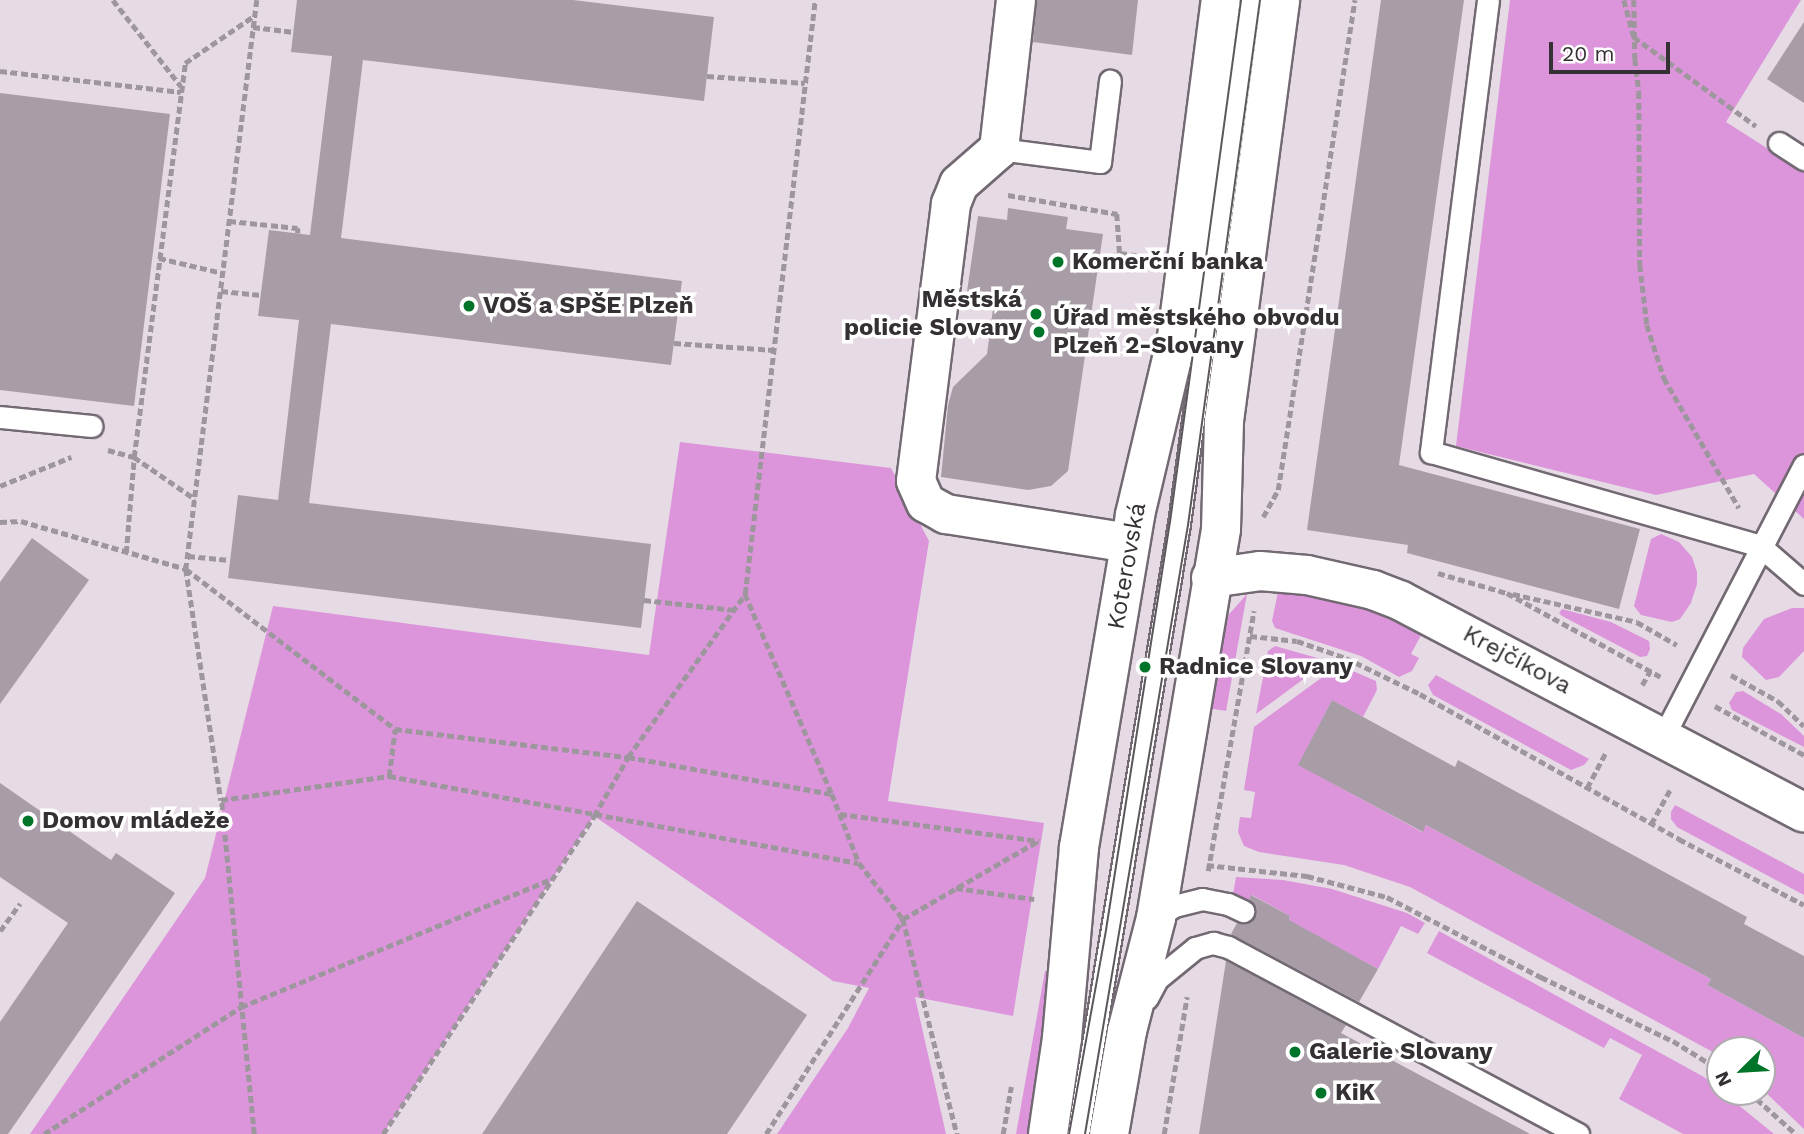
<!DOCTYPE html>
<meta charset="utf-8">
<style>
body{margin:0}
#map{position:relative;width:1804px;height:1134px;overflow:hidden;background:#e6dbe5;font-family:"Work Sans",sans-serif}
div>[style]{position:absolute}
.green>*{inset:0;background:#dc95db}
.building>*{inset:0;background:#a89da7}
.path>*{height:4.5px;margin-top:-2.25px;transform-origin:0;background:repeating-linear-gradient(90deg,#9e969d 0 7px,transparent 0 10.5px)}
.roads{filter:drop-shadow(2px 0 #726972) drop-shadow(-2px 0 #726972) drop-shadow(0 2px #726972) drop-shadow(0 -2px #726972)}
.lane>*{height:21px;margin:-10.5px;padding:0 10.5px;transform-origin:10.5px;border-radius:10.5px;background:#fff}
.street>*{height:38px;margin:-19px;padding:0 19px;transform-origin:19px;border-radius:19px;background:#fff}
.secondary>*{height:38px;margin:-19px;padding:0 19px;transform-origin:19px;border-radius:19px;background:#fff}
.tram>*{height:2px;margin:-1px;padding:0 1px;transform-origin:1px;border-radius:1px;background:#5c575c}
.dots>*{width:19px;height:19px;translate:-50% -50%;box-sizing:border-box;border:4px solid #fff;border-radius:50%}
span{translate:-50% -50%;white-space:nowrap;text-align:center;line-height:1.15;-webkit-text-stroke:7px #fff;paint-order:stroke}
.poi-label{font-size:24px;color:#343034;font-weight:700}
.left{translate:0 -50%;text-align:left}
.right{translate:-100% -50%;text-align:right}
.street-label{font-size:24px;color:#343034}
.north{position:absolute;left:1706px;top:1036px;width:70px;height:70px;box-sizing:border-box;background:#fff;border:2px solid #aeacae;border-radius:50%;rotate:246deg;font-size:19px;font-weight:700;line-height:28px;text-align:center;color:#343034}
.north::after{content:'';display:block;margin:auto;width:24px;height:32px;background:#007428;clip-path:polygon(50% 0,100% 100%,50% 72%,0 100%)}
.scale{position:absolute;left:1549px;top:42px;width:121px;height:32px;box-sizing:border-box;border:4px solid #343034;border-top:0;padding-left:9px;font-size:21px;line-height:24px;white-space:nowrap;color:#343034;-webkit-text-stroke:5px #fff;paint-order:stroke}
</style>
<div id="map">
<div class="green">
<i style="clip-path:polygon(1510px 0,1801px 0,1726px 122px,1804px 172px,1804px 519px,1754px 474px,1656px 495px,1456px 446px)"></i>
<i style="clip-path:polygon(680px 442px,891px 468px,929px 541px,888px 801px,1044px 823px,1013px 1016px,915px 997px,946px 1134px,777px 1134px,848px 1028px,869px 988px,833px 981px,594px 816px,383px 1134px,30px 1134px,205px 878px,273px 606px,649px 655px)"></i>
<i style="clip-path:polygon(1661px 534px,1679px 542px,1692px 557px,1697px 572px,1697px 584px,1691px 603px,1680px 619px,1672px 622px,1641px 615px,1634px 606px,1651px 539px)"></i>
<i style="clip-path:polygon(1279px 587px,1323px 595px,1426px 626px,1411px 654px,1419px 658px,1412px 671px,1399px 677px,1361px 656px,1275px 628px,1272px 621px)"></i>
<i style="clip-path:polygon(1247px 594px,1226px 711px,1208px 708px,1224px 620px)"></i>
<i style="clip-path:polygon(1792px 608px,1804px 608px,1804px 651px,1779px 677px,1766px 680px,1742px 657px,1743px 648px,1764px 619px)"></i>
<i style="clip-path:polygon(1562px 609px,1611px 622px,1649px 641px,1650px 649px,1647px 656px,1640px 657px,1562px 616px,1559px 613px)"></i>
<i style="clip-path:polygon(1275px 646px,1328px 661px,1256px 714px,1268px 651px)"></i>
<i style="clip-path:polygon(1339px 665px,1376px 681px,1377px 690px,1363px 717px,1332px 700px,1299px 765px,1422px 832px,1426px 825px,1711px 979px,1707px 985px,1804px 1038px,1804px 1129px,1762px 1089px,1762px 1050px,1720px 1050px,1720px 1056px,1410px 887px,1344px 865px,1259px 852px,1244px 846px,1238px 832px,1240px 817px,1251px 818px,1255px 792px,1244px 790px,1254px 727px)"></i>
<i style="clip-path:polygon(1436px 675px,1589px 759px,1584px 765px,1571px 770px,1433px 695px,1428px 685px)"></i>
<i style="clip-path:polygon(1743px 691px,1781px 714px,1804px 736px,1804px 747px,1732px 710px,1729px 703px,1736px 692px)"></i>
<i style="clip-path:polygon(1675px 805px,1804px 874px,1804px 895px,1677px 827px,1671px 819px,1671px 812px)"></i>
<i style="clip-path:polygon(1236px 877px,1283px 880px,1332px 889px,1407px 913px,1425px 923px,1418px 934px,1401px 926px,1378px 969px,1289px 921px,1290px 916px,1252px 895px,1248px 901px,1233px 894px)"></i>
<i style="clip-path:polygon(1439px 931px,1704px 1077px,1774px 1134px,1683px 1134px,1619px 1099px,1642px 1055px,1610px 1038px,1604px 1048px,1427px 953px)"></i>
<i style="clip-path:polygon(1045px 971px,1054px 972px,1032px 1134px,1016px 1134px)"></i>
</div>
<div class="building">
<i style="clip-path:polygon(297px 0,573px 0,714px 17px,704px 101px,363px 60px,341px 238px,682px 281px,671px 365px,331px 324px,309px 503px,651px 544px,641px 628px,228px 578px,238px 495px,278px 500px,299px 320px,258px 316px,269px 230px,310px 235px,332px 56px,291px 52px)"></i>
<i style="clip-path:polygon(1037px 0,1138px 0,1132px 55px,1033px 42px)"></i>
<i style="clip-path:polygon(1381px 0,1464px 0,1399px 465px,1640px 529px,1619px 609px,1407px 553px,1408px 545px,1307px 530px)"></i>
<i style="clip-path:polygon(1804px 22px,1804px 103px,1767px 79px)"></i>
<i style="clip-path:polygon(0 93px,170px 114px,134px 406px,0 390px)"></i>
<i style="clip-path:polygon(1008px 208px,1068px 217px,1066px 229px,1103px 234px,1068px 471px,1051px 486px,1028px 490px,941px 477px,948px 405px,953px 387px,987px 354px,993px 309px,965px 305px,978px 216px,1007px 220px)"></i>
<i style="clip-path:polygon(32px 538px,89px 580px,0 704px,0 582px)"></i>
<i style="clip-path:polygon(1332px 700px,1455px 767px,1458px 760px,1747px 917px,1744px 924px,1804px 956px,1804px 1038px,1707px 985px,1711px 979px,1426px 825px,1423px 832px,1298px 765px)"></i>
<i style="clip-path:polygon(0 783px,111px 860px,116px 853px,175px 893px,8px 1134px,0 1134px,0 1022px,68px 923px,0 877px)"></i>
<i style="clip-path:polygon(1251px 895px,1290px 916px,1289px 920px,1378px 969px,1359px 1002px,1231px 934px,1237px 923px,1245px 924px,1255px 917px,1256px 909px,1249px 899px)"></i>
<i style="clip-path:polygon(637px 901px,807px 1015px,727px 1134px,482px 1134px)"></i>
<i style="clip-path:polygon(1226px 961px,1346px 1025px,1341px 1033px,1530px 1134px,1199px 1134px)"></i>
</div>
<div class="path">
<i style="left:113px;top:0;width:110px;rotate:51.7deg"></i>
<i style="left:257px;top:0;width:573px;rotate:97.11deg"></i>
<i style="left:186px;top:569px;width:263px;rotate:37.4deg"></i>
<i style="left:395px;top:729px;width:235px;rotate:6.9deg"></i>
<i style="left:628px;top:757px;width:207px;rotate:10.3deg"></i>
<i style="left:1624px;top:0;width:38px;rotate:75deg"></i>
<i style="left:1634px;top:37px;width:151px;rotate:36.1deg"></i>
<i style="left:1634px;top:0;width:59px;rotate:89deg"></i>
<i style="left:1635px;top:59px;width:33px;rotate:83deg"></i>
<i style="left:1639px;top:92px;width:173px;rotate:89.7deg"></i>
<i style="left:1640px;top:265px;width:60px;rotate:83.3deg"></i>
<i style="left:1647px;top:325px;width:56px;rotate:72.2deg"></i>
<i style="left:1664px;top:378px;width:150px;rotate:60deg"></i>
<i style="left:253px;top:27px;width:41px;rotate:7deg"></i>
<i style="left:0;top:71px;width:182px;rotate:6.6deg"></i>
<i style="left:707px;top:76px;width:98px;rotate:4.1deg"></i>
<i style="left:1008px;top:195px;width:111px;rotate:9.9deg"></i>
<i style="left:1117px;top:214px;width:39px;rotate:86deg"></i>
<i style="left:1120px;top:253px;width:27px;rotate:8deg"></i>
<i style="left:229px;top:221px;width:69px;rotate:5.8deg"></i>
<i style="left:298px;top:228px;width:5px;rotate:90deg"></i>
<i style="left:159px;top:258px;width:66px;rotate:13.2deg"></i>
<i style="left:221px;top:291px;width:40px;rotate:5.7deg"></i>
<i style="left:674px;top:343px;width:100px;rotate:4deg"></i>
<i style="left:108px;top:450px;width:27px;rotate:15deg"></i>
<i style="left:134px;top:457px;width:74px;rotate:34.5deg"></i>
<i style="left:0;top:486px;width:77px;rotate:-22.2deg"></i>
<i style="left:1263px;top:517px;width:31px;rotate:-61deg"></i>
<i style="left:1278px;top:490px;width:496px;rotate:-81.1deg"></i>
<i style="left:0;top:522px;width:21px;rotate:-3deg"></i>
<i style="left:21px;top:521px;width:172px;rotate:16.2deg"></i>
<i style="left:186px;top:569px;width:234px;rotate:81.4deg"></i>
<i style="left:126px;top:553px;width:96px;rotate:-85.2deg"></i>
<i style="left:134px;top:457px;width:397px;rotate:-82.6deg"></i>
<i style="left:185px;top:63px;width:83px;rotate:-34.3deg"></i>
<i style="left:188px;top:556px;width:42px;rotate:5.4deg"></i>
<i style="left:1438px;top:573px;width:72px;rotate:16.2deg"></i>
<i style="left:1507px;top:593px;width:175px;rotate:28.6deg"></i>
<i style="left:745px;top:594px;width:598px;rotate:-83.28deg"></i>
<i style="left:1513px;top:594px;width:127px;rotate:12.7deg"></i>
<i style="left:1637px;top:622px;width:46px;rotate:29.9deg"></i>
<i style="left:644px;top:600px;width:91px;rotate:6.3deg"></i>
<i style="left:1250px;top:636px;width:47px;rotate:6.1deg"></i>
<i style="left:1297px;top:641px;width:52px;rotate:19.1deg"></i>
<i style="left:1346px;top:658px;width:82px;rotate:25.9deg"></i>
<i style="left:1420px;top:694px;width:297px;rotate:29.2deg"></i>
<i style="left:1679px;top:839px;width:141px;rotate:27.8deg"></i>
<i style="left:1731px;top:675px;width:54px;rotate:29deg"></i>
<i style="left:1778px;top:701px;width:36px;rotate:44deg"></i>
<i style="left:1642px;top:685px;width:16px;rotate:-60deg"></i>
<i style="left:1715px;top:706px;width:102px;rotate:28.8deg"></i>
<i style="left:389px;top:776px;width:47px;rotate:-82.7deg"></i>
<i style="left:1587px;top:788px;width:41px;rotate:-62.2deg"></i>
<i style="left:840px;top:814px;width:201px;rotate:7.7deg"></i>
<i style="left:1651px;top:824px;width:41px;rotate:-60.9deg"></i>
<i style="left:1207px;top:865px;width:101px;rotate:6.3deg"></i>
<i style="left:1307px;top:876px;width:83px;rotate:14.7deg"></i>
<i style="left:1387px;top:897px;width:174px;rotate:27.5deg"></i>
<i style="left:1541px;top:977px;width:147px;rotate:25.9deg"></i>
<i style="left:1673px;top:1041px;width:55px;rotate:31.7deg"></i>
<i style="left:1208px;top:871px;width:264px;rotate:-80deg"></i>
<i style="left:956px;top:888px;width:79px;rotate:8deg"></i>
<i style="left:0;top:931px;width:34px;rotate:-54deg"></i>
<i style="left:1749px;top:1092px;width:63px;rotate:41.8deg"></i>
<i style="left:44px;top:1134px;width:234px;rotate:-32.8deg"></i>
<i style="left:241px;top:1007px;width:336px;rotate:-22.4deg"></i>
<i style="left:254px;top:1134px;width:336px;rotate:-95.6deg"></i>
<i style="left:221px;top:800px;width:170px;rotate:-8.1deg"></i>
<i style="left:389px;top:776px;width:477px;rotate:10.5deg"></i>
<i style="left:383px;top:1134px;width:382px;rotate:-56.4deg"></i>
<i style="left:594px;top:816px;width:68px;rotate:-60deg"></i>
<i style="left:628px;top:757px;width:201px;rotate:-54.3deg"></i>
<i style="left:745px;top:594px;width:218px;rotate:66.5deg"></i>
<i style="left:832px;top:794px;width:74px;rotate:68.6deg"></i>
<i style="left:859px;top:863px;width:71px;rotate:51.8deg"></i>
<i style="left:903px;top:919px;width:222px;rotate:75.9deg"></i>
<i style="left:766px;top:1134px;width:255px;rotate:-57.5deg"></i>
<i style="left:903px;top:919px;width:156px;rotate:-30deg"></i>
<i style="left:1003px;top:1134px;width:48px;rotate:-80.3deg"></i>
<i style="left:1164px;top:1134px;width:139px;rotate:-80.5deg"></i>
</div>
<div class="roads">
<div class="lane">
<i style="left:1488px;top:0;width:456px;rotate:97.2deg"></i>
<i style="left:1431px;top:452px;width:342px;rotate:15.9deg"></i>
<i style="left:1760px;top:546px;width:58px;rotate:40.8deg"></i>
<i style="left:1779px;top:143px;width:30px;rotate:33deg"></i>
<i style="left:999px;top:149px;width:102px;rotate:7.3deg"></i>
<i style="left:1100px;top:162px;width:82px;rotate:-83deg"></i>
<i style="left:0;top:417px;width:92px;rotate:5.6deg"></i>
<i style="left:1663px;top:737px;width:306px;rotate:-62.6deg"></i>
<i style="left:1156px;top:918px;width:22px;rotate:-34deg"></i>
<i style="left:1174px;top:906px;width:29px;rotate:-14deg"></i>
<i style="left:1202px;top:899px;width:26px;rotate:11deg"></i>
<i style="left:1228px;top:904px;width:17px;rotate:25deg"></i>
<i style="left:1147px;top:998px;width:21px;rotate:-62deg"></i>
<i style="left:1157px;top:979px;width:49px;rotate:-39.2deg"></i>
<i style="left:1195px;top:948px;width:19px;rotate:-16deg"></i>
<i style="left:1213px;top:943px;width:16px;rotate:15deg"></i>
<i style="left:1228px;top:947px;width:397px;rotate:28.1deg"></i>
<i style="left:1078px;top:1134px;width:618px;rotate:-80.6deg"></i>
<i style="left:1179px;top:524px;width:529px;rotate:-82.28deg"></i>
</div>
<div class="street">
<i style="left:1016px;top:0;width:150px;rotate:96.5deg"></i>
<i style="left:999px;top:149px;width:53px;rotate:138.8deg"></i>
<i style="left:959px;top:184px;width:22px;rotate:112deg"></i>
<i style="left:951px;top:204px;width:279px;rotate:97.2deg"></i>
<i style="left:916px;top:481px;width:24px;rotate:66deg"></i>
<i style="left:926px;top:503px;width:23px;rotate:29deg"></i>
<i style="left:946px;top:514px;width:186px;rotate:9deg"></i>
<i style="left:1211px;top:578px;width:49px;rotate:-8.1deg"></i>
<i style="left:1260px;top:571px;width:47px;rotate:4.9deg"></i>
<i style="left:1307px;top:575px;width:68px;rotate:12.8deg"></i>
<i style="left:1373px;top:590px;width:30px;rotate:21deg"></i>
<i style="left:1401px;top:601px;width:455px;rotate:27.7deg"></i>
</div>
<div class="secondary">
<i style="left:1048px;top:1134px;width:97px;rotate:-81.7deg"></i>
<i style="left:1062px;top:1038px;width:192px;rotate:-84.9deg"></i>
<i style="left:1079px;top:847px;width:337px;rotate:-80.4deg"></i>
<i style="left:1135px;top:515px;width:183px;rotate:-76.7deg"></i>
<i style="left:1177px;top:337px;width:340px;rotate:-82.6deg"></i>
<i style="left:1109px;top:1134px;width:105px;rotate:-80.1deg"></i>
<i style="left:1127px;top:1031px;width:117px;rotate:-75.6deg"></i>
<i style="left:1156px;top:918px;width:394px;rotate:-80.5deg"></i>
<i style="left:1221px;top:529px;width:108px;rotate:-88.4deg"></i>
<i style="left:1224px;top:421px;width:425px;rotate:-82.4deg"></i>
</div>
</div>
<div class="tram">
<i style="left:1069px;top:1134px;width:207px;rotate:-79.7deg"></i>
<i style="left:1106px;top:930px;width:413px;rotate:-81.1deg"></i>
<i style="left:1170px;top:522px;width:527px;rotate:-82.25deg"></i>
<i style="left:1085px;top:1134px;width:618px;rotate:-80.4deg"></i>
<i style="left:1188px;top:525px;width:530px;rotate:-82.19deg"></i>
</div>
<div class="dots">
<i style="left:1058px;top:262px;background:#007428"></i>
<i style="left:469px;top:306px;background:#007428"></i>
<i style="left:1036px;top:314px;background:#007428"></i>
<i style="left:1039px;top:332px;background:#007428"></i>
<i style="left:1145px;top:667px;background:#007428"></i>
<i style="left:28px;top:821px;background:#007428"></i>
<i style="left:1295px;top:1052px;background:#007428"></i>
<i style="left:1321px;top:1093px;background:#007428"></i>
</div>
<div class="poi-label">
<span class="left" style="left:1072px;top:262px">Komerční banka</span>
<span class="right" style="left:1022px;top:314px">Městská<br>policie Slovany</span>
<span class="left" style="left:483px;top:306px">VOŠ a SPŠE Plzeň</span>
<span class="left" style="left:1053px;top:332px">Úřad městského obvodu<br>Plzeň 2-Slovany</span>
<span class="left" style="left:1159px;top:667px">Radnice Slovany</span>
<span class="left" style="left:42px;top:821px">Domov mládeže</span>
<span class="left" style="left:1309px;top:1052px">Galerie Slovany</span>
<span class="left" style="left:1335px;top:1093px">KiK</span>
</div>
<div class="street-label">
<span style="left:1127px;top:566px;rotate:-80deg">Koterovská</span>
<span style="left:1517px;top:660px;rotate:28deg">Krejčíkova</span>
</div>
<div class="north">N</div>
<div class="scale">20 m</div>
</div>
